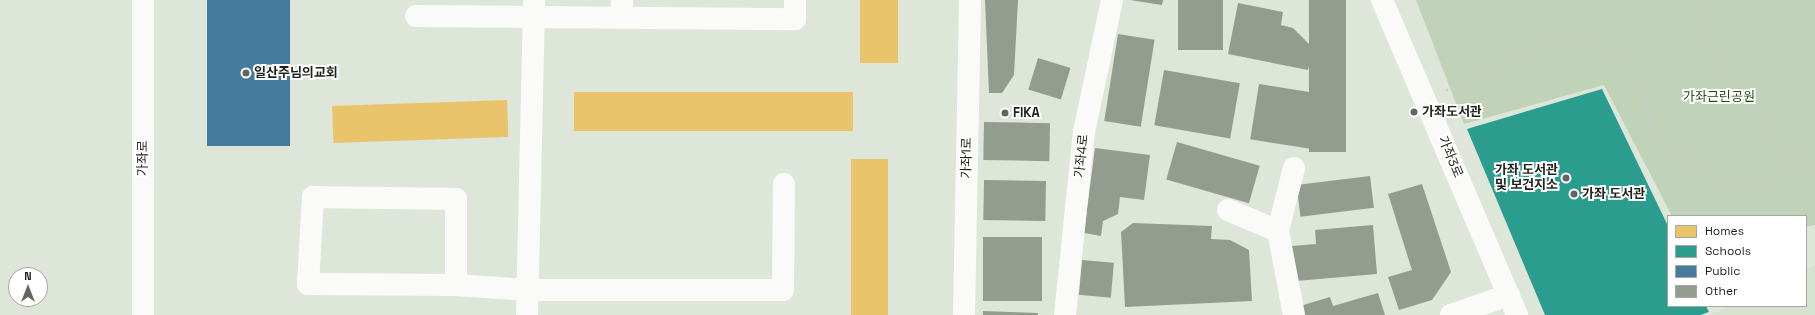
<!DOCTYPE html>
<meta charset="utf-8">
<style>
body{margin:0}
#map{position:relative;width:1815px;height:315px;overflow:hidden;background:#dee6da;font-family:"Space Grotesk","Noto Sans KR",sans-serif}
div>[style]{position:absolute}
.built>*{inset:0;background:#d5e3ce}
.green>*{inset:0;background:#c0d2b7}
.homes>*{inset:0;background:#e9c46a;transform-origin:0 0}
.schools>*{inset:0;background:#2a9d8f}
.public>*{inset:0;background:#457b9d;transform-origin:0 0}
.building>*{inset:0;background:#949c8f;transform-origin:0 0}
.path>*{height:2.5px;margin-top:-1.25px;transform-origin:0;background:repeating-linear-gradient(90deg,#cbcdcb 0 2px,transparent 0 5px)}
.minor>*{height:22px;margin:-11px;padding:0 11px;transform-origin:11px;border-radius:11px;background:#fafbf9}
.dots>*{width:11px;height:11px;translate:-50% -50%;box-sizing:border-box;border:2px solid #fff;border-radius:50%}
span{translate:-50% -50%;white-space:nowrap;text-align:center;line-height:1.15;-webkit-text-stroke:4px #fff;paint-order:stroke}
.poi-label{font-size:13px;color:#1d221a;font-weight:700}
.left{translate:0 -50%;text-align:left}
.right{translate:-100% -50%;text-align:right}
.park-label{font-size:13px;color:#284d10}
.street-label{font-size:13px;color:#1d221a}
.legend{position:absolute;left:1667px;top:215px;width:140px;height:92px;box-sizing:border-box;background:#fff;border:1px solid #a5a7a3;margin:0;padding:5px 7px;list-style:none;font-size:12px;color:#1d221a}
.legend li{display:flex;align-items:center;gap:8px;height:20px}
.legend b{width:20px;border:1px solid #a5a7a3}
.north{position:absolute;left:8px;top:267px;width:40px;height:40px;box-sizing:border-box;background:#fff;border:1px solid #a5a7a3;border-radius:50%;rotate:0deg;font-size:11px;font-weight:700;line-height:16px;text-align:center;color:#1d221a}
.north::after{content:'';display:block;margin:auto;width:14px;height:18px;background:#61675d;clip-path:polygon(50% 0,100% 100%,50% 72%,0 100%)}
</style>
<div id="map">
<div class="built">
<i style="clip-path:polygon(1815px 265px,1815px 315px,1710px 315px,1730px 306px,1806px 306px,1806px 269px)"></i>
</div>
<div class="green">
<i style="clip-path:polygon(1416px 0,1815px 0,1815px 225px,1806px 227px,1806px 216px,1672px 216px,1604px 85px,1464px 124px)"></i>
</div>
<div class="homes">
<i style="left:860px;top:0;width:38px;height:63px"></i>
<i style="left:853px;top:92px;width:39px;height:279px;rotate:90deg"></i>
<i style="left:507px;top:100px;width:37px;height:175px;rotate:88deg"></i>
<i style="left:851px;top:159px;width:37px;height:156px"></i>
</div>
<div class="schools">
<i style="clip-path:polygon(1602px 89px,1668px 226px,1668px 306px,1706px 306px,1709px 312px,1700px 315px,1545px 315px,1467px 129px)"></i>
</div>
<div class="public">
<i style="left:207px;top:0;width:83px;height:146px"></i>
</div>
<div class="building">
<i style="clip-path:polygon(985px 0,1018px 0,1014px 75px,1002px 93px,989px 93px)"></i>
<i style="clip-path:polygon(1130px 0,1163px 0,1162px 5px)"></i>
<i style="left:1178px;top:0;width:45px;height:50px"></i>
<i style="left:1309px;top:0;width:37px;height:152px"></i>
<i style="clip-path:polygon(1238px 3px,1283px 12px,1281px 25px,1293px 28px,1313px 48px,1308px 70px,1228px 54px)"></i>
<i style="left:1118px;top:34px;width:37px;height:88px;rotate:9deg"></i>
<i style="left:1038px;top:58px;width:34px;height:33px;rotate:17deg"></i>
<i style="left:1164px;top:70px;width:77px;height:56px;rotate:10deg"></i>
<i style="left:1259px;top:84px;width:80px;height:56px;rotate:9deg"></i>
<i style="left:984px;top:122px;width:66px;height:38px;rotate:1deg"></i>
<i style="left:1177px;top:142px;width:86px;height:39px;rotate:16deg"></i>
<i style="clip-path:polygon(1095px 148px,1150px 155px,1144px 200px,1120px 197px,1118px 214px,1103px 221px,1101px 236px,1084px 233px)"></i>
<i style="left:1370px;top:176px;width:32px;height:74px;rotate:83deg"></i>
<i style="left:984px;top:180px;width:62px;height:40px;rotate:1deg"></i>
<i style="clip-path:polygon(1422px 184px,1451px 272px,1432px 300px,1399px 310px,1388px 277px,1412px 270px,1388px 194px)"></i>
<i style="clip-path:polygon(1133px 223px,1212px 226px,1211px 239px,1230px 240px,1249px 250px,1252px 301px,1125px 307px,1121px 232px)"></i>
<i style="clip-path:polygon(1373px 225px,1377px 274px,1296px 281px,1292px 246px,1316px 244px,1315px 230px)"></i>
<i style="left:983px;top:237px;width:59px;height:64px"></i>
<i style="left:1082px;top:260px;width:32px;height:35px;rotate:5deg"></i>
<i style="clip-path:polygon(1378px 293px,1385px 315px,1302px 315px,1300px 306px,1330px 297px,1333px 306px)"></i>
<i style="clip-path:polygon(983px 311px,1038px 313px,1038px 315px,983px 315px)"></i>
</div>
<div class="path">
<i style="left:1704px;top:0;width:38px;rotate:83deg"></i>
<i style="left:1709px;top:38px;width:45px;rotate:60.6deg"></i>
<i style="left:1731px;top:77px;width:85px;rotate:54.1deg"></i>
<i style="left:1781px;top:146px;width:37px;rotate:27deg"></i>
<i style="left:1446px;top:90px;width:111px;rotate:-24.5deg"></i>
<i style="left:1547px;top:44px;width:34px;rotate:-14deg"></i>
<i style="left:1580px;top:36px;width:49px;rotate:24deg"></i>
<i style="left:1625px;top:56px;width:82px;rotate:67.2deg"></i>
<i style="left:1657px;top:132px;width:81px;rotate:41deg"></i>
<i style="left:1718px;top:185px;width:32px;rotate:2deg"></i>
<i style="left:1750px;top:186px;width:30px;rotate:-28deg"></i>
<i style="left:1776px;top:172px;width:40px;rotate:-13deg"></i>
</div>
<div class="minor">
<i style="left:1382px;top:0;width:343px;rotate:66.8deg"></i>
<i style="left:416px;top:16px;width:379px;rotate:0.5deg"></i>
<i style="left:795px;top:19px;width:19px;rotate:-90deg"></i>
<i style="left:622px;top:18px;width:18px;rotate:-90deg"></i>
<i style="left:1294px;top:168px;width:65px;rotate:104.3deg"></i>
<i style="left:1278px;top:231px;width:86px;rotate:79.2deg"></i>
<i style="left:1228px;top:210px;width:54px;rotate:22.8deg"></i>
<i style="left:456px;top:285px;width:86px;rotate:-90deg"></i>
<i style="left:456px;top:199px;width:143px;rotate:-179.2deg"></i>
<i style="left:313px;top:197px;width:87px;rotate:93.3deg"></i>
<i style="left:308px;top:284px;width:148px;rotate:0.4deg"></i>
<i style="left:456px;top:285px;width:72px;rotate:4deg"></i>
<i style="left:528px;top:290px;width:255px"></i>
<i style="left:783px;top:290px;width:106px;rotate:-89.5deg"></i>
<i style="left:143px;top:315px;width:315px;rotate:-90deg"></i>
<i style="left:527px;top:315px;width:315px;rotate:-88.7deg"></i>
<i style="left:964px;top:315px;width:315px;rotate:-88.9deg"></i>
<i style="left:1065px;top:315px;width:184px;rotate:-84.1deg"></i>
<i style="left:1084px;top:132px;width:135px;rotate:-78deg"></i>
<i style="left:1451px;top:315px;width:61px;rotate:-19deg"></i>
</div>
<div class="dots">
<i style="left:246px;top:73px;background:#61675d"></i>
<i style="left:1414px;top:112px;background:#61675d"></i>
<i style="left:1005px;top:113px;background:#61675d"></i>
<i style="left:1566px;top:178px;background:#61675d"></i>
<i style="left:1574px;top:194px;background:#61675d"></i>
</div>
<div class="poi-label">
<span class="left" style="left:254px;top:73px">일산주님의교회</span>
<span class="left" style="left:1422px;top:112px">가좌도서관</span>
<span class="left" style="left:1013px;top:113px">FIKA</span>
<span class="right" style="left:1558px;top:178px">가좌 도서관<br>및 보건지소</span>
<span class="left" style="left:1582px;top:194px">가좌 도서관</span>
</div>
<div class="park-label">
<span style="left:1719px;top:97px">가좌근린공원</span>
</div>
<div class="street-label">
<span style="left:1082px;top:156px;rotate:-84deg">가좌4로</span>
<span style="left:1450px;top:157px;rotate:67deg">가좌3로</span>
<span style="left:143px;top:158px;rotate:-90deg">가좌로</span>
<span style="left:967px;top:158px;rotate:-89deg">가좌1로</span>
</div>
<ul class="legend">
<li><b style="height:11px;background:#e9c46a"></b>Homes</li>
<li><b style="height:11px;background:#2a9d8f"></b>Schools</li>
<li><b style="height:11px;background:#457b9d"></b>Public</li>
<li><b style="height:11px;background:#949c8f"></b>Other</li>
</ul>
<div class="north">N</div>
</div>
